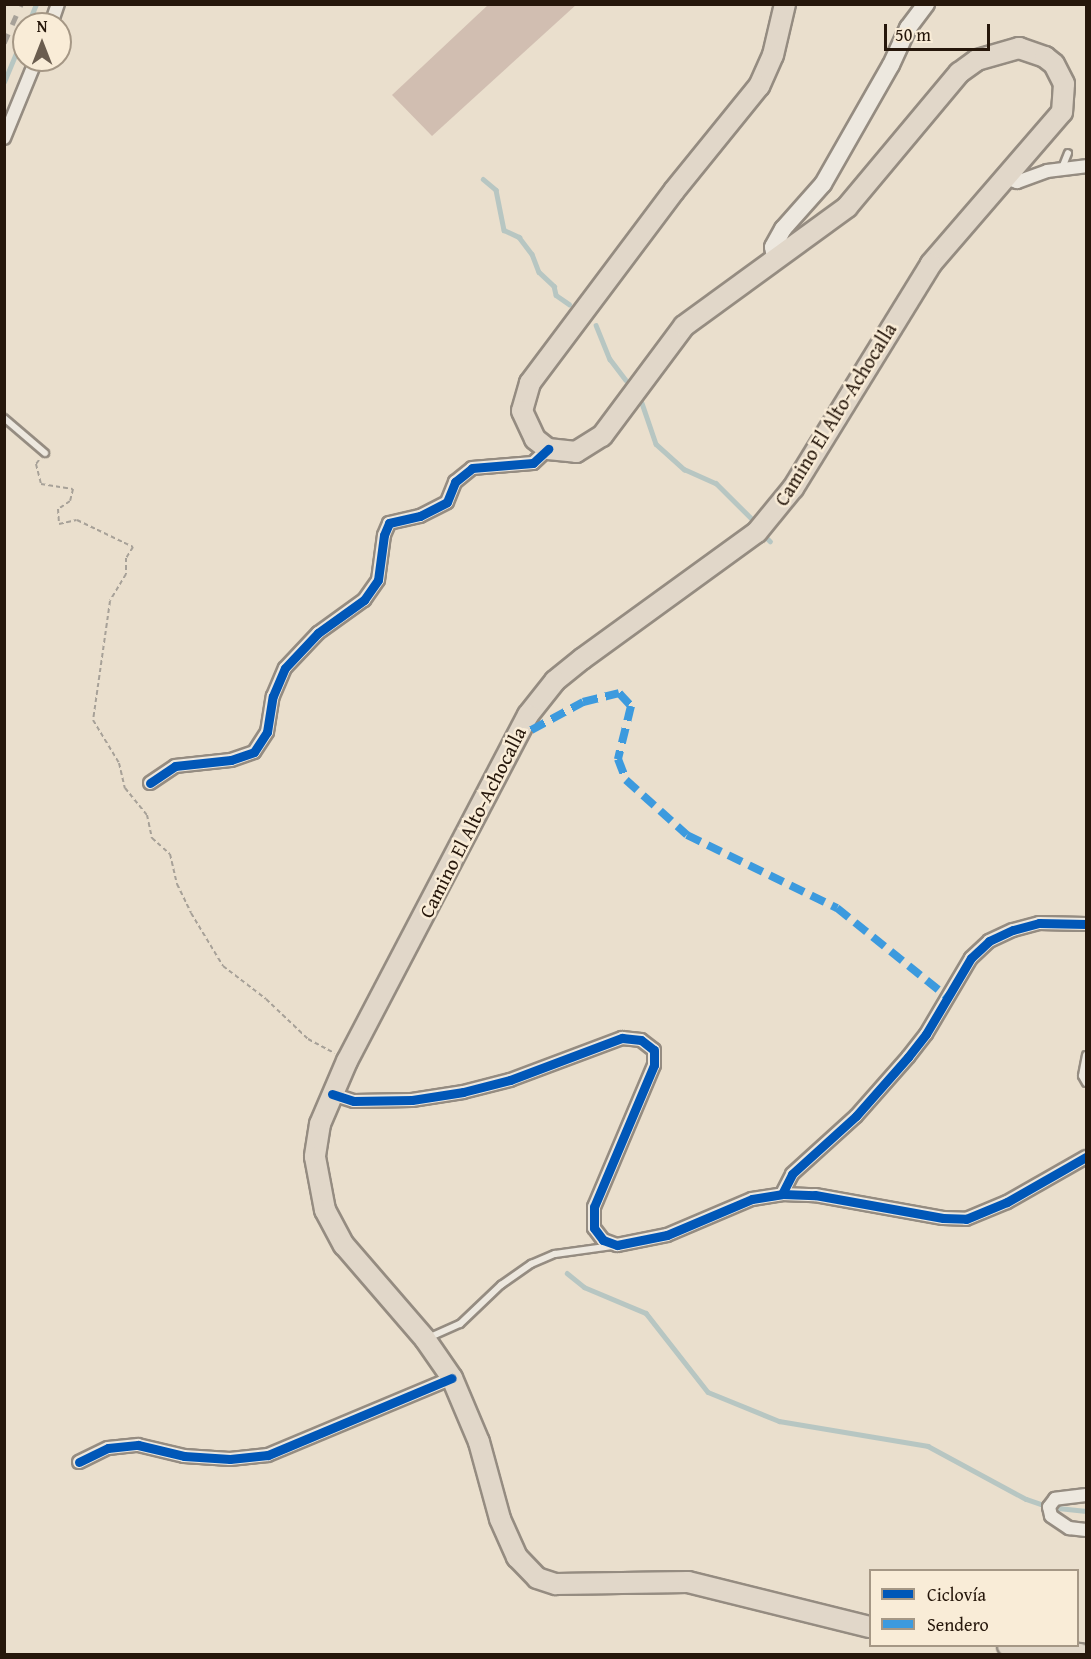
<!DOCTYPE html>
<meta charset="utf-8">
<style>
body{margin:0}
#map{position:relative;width:1091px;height:1659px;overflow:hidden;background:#eadfcd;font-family:"Gentium Book Plus",serif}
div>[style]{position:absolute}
.stream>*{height:4.5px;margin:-2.25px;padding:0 2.25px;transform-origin:2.25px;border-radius:2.25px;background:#b7c6c2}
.building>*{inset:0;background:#d1beb1}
.path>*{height:2px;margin-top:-1px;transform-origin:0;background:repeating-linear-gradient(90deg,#a7a198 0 4.5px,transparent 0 7.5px)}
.roads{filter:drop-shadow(2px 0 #958c81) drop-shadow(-2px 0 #958c81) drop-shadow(0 2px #958c81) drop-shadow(0 -2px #958c81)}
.service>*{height:6px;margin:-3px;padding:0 3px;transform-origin:3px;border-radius:3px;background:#ede8df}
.minor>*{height:12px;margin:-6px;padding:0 6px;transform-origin:6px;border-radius:6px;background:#ede8df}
.secondary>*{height:16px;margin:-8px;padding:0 8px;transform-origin:8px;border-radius:8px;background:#ede8df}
.primary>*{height:20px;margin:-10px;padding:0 10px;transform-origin:10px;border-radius:10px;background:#e1d7c9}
.rail>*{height:4.5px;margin-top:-2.25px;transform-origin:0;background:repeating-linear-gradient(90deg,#a7a198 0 10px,transparent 0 20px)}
.quiet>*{height:8px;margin-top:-4px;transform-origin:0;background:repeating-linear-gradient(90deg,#3c9ade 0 15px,transparent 0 23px)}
.cycleway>*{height:9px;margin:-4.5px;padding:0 4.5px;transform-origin:4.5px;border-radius:4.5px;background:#0057b8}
span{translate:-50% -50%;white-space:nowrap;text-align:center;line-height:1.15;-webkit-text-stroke:5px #f9ecd7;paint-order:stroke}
.street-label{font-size:20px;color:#26170b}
.frame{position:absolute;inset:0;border:6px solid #26170b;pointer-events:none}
.legend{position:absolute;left:869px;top:1569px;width:210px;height:78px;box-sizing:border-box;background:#f9ecd7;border:2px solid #a59785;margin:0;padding:8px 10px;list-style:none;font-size:18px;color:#26170b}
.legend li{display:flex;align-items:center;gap:12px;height:30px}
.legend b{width:30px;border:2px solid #a59785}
.north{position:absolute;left:12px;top:12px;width:60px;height:60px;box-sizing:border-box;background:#f9ecd7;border:2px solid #a59785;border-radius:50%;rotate:0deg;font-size:16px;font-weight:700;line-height:24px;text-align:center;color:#26170b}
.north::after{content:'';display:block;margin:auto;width:21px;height:27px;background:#6b5d4f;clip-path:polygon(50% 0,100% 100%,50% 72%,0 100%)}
.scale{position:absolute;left:884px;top:24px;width:106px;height:27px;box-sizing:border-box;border:3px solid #26170b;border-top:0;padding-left:8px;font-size:18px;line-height:21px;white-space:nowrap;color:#26170b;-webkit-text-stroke:4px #f9ecd7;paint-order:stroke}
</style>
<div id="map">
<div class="stream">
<i style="left:28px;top:24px;width:22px;rotate:-68deg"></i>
<i style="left:4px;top:82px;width:52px;rotate:-67.4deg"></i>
<i style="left:483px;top:179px;width:17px;rotate:40deg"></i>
<i style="left:496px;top:190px;width:41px;rotate:78.7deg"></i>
<i style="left:504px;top:230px;width:17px;rotate:25deg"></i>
<i style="left:519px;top:237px;width:21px;rotate:53deg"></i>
<i style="left:532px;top:254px;width:19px;rotate:69deg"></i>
<i style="left:539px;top:272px;width:21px;rotate:43deg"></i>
<i style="left:554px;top:286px;width:9px;rotate:77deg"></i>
<i style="left:556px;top:295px;width:16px;rotate:35deg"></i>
<i style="left:596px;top:325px;width:37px;rotate:68deg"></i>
<i style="left:610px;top:359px;width:26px;rotate:53deg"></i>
<i style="left:642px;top:403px;width:43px;rotate:71.1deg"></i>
<i style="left:656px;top:444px;width:38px;rotate:42deg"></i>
<i style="left:684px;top:469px;width:35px;rotate:24deg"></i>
<i style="left:716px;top:483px;width:51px;rotate:45deg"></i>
<i style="left:768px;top:539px;width:3px;rotate:45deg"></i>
<i style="left:567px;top:1273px;width:22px;rotate:39deg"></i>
<i style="left:584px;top:1287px;width:67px;rotate:22.8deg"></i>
<i style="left:646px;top:1313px;width:100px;rotate:51.9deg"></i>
<i style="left:708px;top:1392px;width:77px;rotate:22.2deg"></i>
<i style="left:779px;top:1421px;width:151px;rotate:9.5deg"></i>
<i style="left:928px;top:1446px;width:111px;rotate:28.4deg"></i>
<i style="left:1026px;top:1499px;width:24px;rotate:19deg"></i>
<i style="left:1049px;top:1507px;width:37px;rotate:6deg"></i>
</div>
<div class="building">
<i style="clip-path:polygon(489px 4px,577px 4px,432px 136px,392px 95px)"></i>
</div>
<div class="path">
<i style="left:39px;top:460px;width:5px;rotate:127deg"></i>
<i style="left:36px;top:464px;width:21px;rotate:76deg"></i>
<i style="left:41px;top:484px;width:32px;rotate:9deg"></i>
<i style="left:73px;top:489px;width:12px;rotate:104deg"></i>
<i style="left:70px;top:501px;width:14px;rotate:146deg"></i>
<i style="left:58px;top:509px;width:15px;rotate:86deg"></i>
<i style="left:59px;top:524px;width:18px;rotate:-13deg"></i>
<i style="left:77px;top:520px;width:62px;rotate:25.7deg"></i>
<i style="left:133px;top:547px;width:13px;rotate:122deg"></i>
<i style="left:126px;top:558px;width:16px;rotate:90deg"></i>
<i style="left:126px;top:574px;width:31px;rotate:121deg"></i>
<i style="left:110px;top:601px;width:120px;rotate:98.1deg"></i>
<i style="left:93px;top:720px;width:50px;rotate:58.8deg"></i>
<i style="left:119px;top:763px;width:26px;rotate:77deg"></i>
<i style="left:125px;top:788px;width:35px;rotate:51deg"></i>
<i style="left:147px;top:815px;width:24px;rotate:78deg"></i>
<i style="left:152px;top:838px;width:24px;rotate:42deg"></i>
<i style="left:170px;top:854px;width:31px;rotate:77deg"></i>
<i style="left:177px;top:884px;width:32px;rotate:64deg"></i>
<i style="left:191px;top:913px;width:62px;rotate:58.9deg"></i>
<i style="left:223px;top:966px;width:54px;rotate:37.5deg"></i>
<i style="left:266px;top:999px;width:58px;rotate:43.6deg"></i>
<i style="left:308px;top:1039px;width:30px;rotate:28deg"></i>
</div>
<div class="roads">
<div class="service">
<i style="left:1062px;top:168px;width:16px;rotate:-68deg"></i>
<i style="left:4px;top:418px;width:54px;rotate:40.5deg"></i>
<i style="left:1086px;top:1055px;width:21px;rotate:101deg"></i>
<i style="left:1082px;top:1076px;width:8px;rotate:60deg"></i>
<i style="left:428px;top:1338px;width:35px;rotate:-24deg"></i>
<i style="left:460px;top:1324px;width:57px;rotate:-43.6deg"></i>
<i style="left:501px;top:1285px;width:37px;rotate:-35deg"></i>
<i style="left:531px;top:1264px;width:26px;rotate:-23deg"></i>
<i style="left:555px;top:1254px;width:58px;rotate:-8deg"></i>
</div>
<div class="minor">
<i style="left:51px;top:24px;width:21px;rotate:-71deg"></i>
<i style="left:4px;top:138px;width:84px;rotate:-67.7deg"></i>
<i style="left:1003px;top:177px;width:15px;rotate:20deg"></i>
<i style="left:1017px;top:182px;width:32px;rotate:-20deg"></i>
<i style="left:1047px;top:171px;width:39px;rotate:-7deg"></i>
<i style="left:150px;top:783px;width:30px;rotate:-34deg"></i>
<i style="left:175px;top:766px;width:56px;rotate:-6.1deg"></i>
<i style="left:231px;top:760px;width:24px;rotate:-19deg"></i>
<i style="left:254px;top:752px;width:24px;rotate:-57deg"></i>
<i style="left:267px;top:732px;width:36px;rotate:-81deg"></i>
<i style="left:273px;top:696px;width:30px;rotate:-67deg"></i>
<i style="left:285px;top:668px;width:48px;rotate:-46.7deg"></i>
<i style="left:318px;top:633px;width:57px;rotate:-35.7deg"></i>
<i style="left:364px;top:600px;width:24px;rotate:-55deg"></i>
<i style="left:378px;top:580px;width:45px;rotate:-82.4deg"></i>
<i style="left:384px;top:535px;width:13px;rotate:-67deg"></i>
<i style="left:389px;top:523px;width:32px;rotate:-13deg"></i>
<i style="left:420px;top:516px;width:30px;rotate:-27deg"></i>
<i style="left:447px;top:502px;width:22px;rotate:-68deg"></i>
<i style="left:455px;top:482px;width:22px;rotate:-39deg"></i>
<i style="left:472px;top:468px;width:61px;rotate:-4.7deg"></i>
<i style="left:533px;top:463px;width:21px;rotate:-43deg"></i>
<i style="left:332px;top:1094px;width:23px;rotate:18deg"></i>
<i style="left:354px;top:1101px;width:58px;rotate:-1deg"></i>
<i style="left:412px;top:1100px;width:52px;rotate:-8.9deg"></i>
<i style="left:463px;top:1092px;width:49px;rotate:-14.3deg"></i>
<i style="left:510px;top:1080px;width:120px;rotate:-20.6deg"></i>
<i style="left:622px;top:1038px;width:19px;rotate:6deg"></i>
<i style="left:641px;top:1040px;width:16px;rotate:38deg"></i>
<i style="left:654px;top:1050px;width:15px;rotate:90deg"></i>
<i style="left:654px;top:1065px;width:154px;rotate:112.9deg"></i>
<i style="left:594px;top:1207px;width:21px;rotate:90deg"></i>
<i style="left:594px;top:1228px;width:15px;rotate:53deg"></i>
<i style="left:603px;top:1240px;width:15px;rotate:20deg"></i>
<i style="left:617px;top:1245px;width:51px;rotate:-11.3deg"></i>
<i style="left:667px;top:1235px;width:92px;rotate:-23deg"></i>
<i style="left:752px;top:1199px;width:30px;rotate:-9deg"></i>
<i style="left:782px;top:1194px;width:33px;rotate:2deg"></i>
<i style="left:815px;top:1195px;width:130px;rotate:10.2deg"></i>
<i style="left:943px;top:1218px;width:23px;rotate:2deg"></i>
<i style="left:966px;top:1219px;width:44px;rotate:-22.5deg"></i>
<i style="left:1007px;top:1202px;width:91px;rotate:-29.7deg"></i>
<i style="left:782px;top:1194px;width:22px;rotate:-63deg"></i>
<i style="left:792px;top:1174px;width:86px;rotate:-42.2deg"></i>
<i style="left:856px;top:1116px;width:79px;rotate:-48.6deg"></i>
<i style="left:908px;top:1057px;width:29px;rotate:-52deg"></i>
<i style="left:926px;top:1034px;width:88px;rotate:-59.4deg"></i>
<i style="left:971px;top:958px;width:25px;rotate:-43deg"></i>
<i style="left:989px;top:941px;width:26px;rotate:-25deg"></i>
<i style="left:1013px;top:930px;width:27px;rotate:-15deg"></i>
<i style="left:1039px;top:923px;width:47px;rotate:1.2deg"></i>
<i style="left:79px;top:1462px;width:32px;rotate:-26deg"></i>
<i style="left:108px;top:1448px;width:30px;rotate:-6deg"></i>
<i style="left:138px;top:1445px;width:47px;rotate:13.4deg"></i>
<i style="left:184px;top:1456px;width:46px;rotate:3.7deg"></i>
<i style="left:230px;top:1459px;width:38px;rotate:-6deg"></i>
<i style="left:268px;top:1455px;width:199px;rotate:-22.7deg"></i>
<i style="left:1086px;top:1495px;width:31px;rotate:173deg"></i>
<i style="left:1055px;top:1499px;width:10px;rotate:127deg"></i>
<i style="left:1049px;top:1507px;width:9px;rotate:77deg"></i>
<i style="left:1051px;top:1516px;width:22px;rotate:34deg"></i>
<i style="left:1069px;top:1528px;width:17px;rotate:7deg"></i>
</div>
<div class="secondary">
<i style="left:775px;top:257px;width:10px;rotate:-101deg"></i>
<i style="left:773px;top:247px;width:21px;rotate:-61deg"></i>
<i style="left:783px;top:229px;width:60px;rotate:-48.4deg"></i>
<i style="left:823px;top:184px;width:137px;rotate:-60.3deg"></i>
<i style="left:891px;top:65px;width:41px;rotate:-65.3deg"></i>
<i style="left:908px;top:28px;width:30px;rotate:-53deg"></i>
</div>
<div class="primary">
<i style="left:785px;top:4px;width:52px;rotate:103.2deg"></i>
<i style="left:773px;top:55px;width:34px;rotate:114deg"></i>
<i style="left:759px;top:86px;width:135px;rotate:129deg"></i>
<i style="left:674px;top:191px;width:240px;rotate:126.9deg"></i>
<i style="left:530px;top:383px;width:29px;rotate:106deg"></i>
<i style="left:522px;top:411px;width:31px;rotate:65deg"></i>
<i style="left:535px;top:439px;width:16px;rotate:38deg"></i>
<i style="left:548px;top:449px;width:28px;rotate:6deg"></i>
<i style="left:576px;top:452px;width:31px;rotate:-32deg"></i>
<i style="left:602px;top:436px;width:137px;rotate:-53.3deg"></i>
<i style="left:684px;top:326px;width:202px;rotate:-36.1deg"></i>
<i style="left:847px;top:207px;width:175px;rotate:-50.1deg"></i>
<i style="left:959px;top:73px;width:22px;rotate:-36deg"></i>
<i style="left:977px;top:60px;width:44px;rotate:-15.9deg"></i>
<i style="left:1019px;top:48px;width:28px;rotate:19deg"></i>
<i style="left:1045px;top:57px;width:11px;rotate:38deg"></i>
<i style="left:1054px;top:64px;width:22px;rotate:63deg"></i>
<i style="left:1064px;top:84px;width:28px;rotate:94deg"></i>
<i style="left:1062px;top:112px;width:201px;rotate:130.8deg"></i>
<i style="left:931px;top:264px;width:263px;rotate:121.6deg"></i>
<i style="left:793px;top:488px;width:57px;rotate:129.3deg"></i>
<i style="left:757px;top:532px;width:216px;rotate:144deg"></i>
<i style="left:582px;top:659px;width:35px;rotate:141deg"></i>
<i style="left:555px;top:681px;width:43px;rotate:128.5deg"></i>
<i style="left:528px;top:715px;width:390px;rotate:117.6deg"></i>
<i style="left:347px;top:1061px;width:69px;rotate:113.2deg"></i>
<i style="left:320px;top:1124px;width:33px;rotate:99deg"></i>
<i style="left:315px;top:1157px;width:54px;rotate:79.3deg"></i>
<i style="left:325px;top:1210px;width:40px;rotate:62deg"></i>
<i style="left:344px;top:1245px;width:124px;rotate:49.2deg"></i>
<i style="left:425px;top:1339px;width:47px;rotate:55.3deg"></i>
<i style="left:452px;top:1378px;width:69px;rotate:67.1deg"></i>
<i style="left:479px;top:1442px;width:80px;rotate:74.7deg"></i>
<i style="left:500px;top:1519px;width:42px;rotate:65.9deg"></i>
<i style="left:517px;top:1557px;width:29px;rotate:46deg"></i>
<i style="left:537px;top:1578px;width:20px;rotate:18deg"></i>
<i style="left:556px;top:1584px;width:132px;rotate:-0.9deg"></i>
<i style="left:688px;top:1582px;width:187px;rotate:13.9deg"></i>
<i style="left:1008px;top:1646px;width:73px;rotate:6.3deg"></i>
</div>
</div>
<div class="rail">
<i style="left:4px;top:43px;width:43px;rotate:-66.4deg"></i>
</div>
<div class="quiet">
<i style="left:511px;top:741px;width:82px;rotate:-28.4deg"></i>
<i style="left:583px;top:702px;width:37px;rotate:-14deg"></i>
<i style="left:619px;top:693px;width:18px;rotate:47deg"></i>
<i style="left:631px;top:706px;width:55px;rotate:103.8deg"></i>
<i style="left:618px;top:759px;width:22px;rotate:69deg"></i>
<i style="left:626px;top:780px;width:82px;rotate:42deg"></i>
<i style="left:687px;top:835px;width:167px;rotate:26deg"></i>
<i style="left:837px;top:908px;width:140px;rotate:38.9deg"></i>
</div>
<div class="cycleway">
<i style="left:150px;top:783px;width:30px;rotate:-34deg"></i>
<i style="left:175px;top:766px;width:56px;rotate:-6.1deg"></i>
<i style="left:231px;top:760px;width:24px;rotate:-19deg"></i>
<i style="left:254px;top:752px;width:24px;rotate:-57deg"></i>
<i style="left:267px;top:732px;width:36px;rotate:-81deg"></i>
<i style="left:273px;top:696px;width:30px;rotate:-67deg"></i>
<i style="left:285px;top:668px;width:48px;rotate:-46.7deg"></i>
<i style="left:318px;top:633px;width:57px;rotate:-35.7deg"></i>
<i style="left:364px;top:600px;width:24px;rotate:-55deg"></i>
<i style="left:378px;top:580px;width:45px;rotate:-82.4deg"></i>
<i style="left:384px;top:535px;width:13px;rotate:-67deg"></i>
<i style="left:389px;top:523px;width:32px;rotate:-13deg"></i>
<i style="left:420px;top:516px;width:30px;rotate:-27deg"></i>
<i style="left:447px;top:502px;width:22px;rotate:-68deg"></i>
<i style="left:455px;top:482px;width:22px;rotate:-39deg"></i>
<i style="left:472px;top:468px;width:61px;rotate:-4.7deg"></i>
<i style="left:533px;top:463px;width:21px;rotate:-43deg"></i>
<i style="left:332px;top:1094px;width:23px;rotate:18deg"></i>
<i style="left:354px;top:1101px;width:58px;rotate:-1deg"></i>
<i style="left:412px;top:1100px;width:52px;rotate:-8.9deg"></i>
<i style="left:463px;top:1092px;width:49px;rotate:-14.3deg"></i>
<i style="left:510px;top:1080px;width:120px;rotate:-20.6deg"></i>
<i style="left:622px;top:1038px;width:19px;rotate:6deg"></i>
<i style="left:641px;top:1040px;width:16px;rotate:38deg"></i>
<i style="left:654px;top:1050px;width:15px;rotate:90deg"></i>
<i style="left:654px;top:1065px;width:154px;rotate:112.9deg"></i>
<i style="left:594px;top:1207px;width:21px;rotate:90deg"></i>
<i style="left:594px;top:1228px;width:15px;rotate:53deg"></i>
<i style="left:603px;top:1240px;width:15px;rotate:20deg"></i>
<i style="left:617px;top:1245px;width:51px;rotate:-11.3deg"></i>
<i style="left:667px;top:1235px;width:92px;rotate:-23deg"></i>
<i style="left:752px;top:1199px;width:30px;rotate:-9deg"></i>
<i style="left:782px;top:1194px;width:33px;rotate:2deg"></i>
<i style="left:815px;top:1195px;width:130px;rotate:10.2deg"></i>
<i style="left:943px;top:1218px;width:23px;rotate:2deg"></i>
<i style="left:966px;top:1219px;width:44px;rotate:-22.5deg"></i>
<i style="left:1007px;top:1202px;width:91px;rotate:-29.7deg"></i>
<i style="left:782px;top:1194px;width:22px;rotate:-63deg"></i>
<i style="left:792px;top:1174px;width:86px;rotate:-42.2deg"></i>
<i style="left:856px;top:1116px;width:79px;rotate:-48.6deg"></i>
<i style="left:908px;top:1057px;width:29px;rotate:-52deg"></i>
<i style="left:926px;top:1034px;width:88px;rotate:-59.4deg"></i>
<i style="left:971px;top:958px;width:25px;rotate:-43deg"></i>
<i style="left:989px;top:941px;width:26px;rotate:-25deg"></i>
<i style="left:1013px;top:930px;width:27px;rotate:-15deg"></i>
<i style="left:1039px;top:923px;width:47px;rotate:1.2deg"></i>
<i style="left:79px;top:1462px;width:32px;rotate:-26deg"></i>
<i style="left:108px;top:1448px;width:30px;rotate:-6deg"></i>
<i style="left:138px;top:1445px;width:47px;rotate:13.4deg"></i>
<i style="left:184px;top:1456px;width:46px;rotate:3.7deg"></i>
<i style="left:230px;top:1459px;width:38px;rotate:-6deg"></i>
<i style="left:268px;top:1455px;width:199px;rotate:-22.7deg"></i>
</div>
<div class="street-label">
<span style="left:835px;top:414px;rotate:-58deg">Camino El Alto-Achocalla</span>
<span style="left:472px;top:822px;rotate:-63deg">Camino El Alto-Achocalla</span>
</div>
<div class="frame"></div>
<ul class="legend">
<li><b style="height:8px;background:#0057b8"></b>Ciclovía</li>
<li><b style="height:8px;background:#3c9ade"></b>Sendero</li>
</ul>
<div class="north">N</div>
<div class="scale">50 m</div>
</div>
